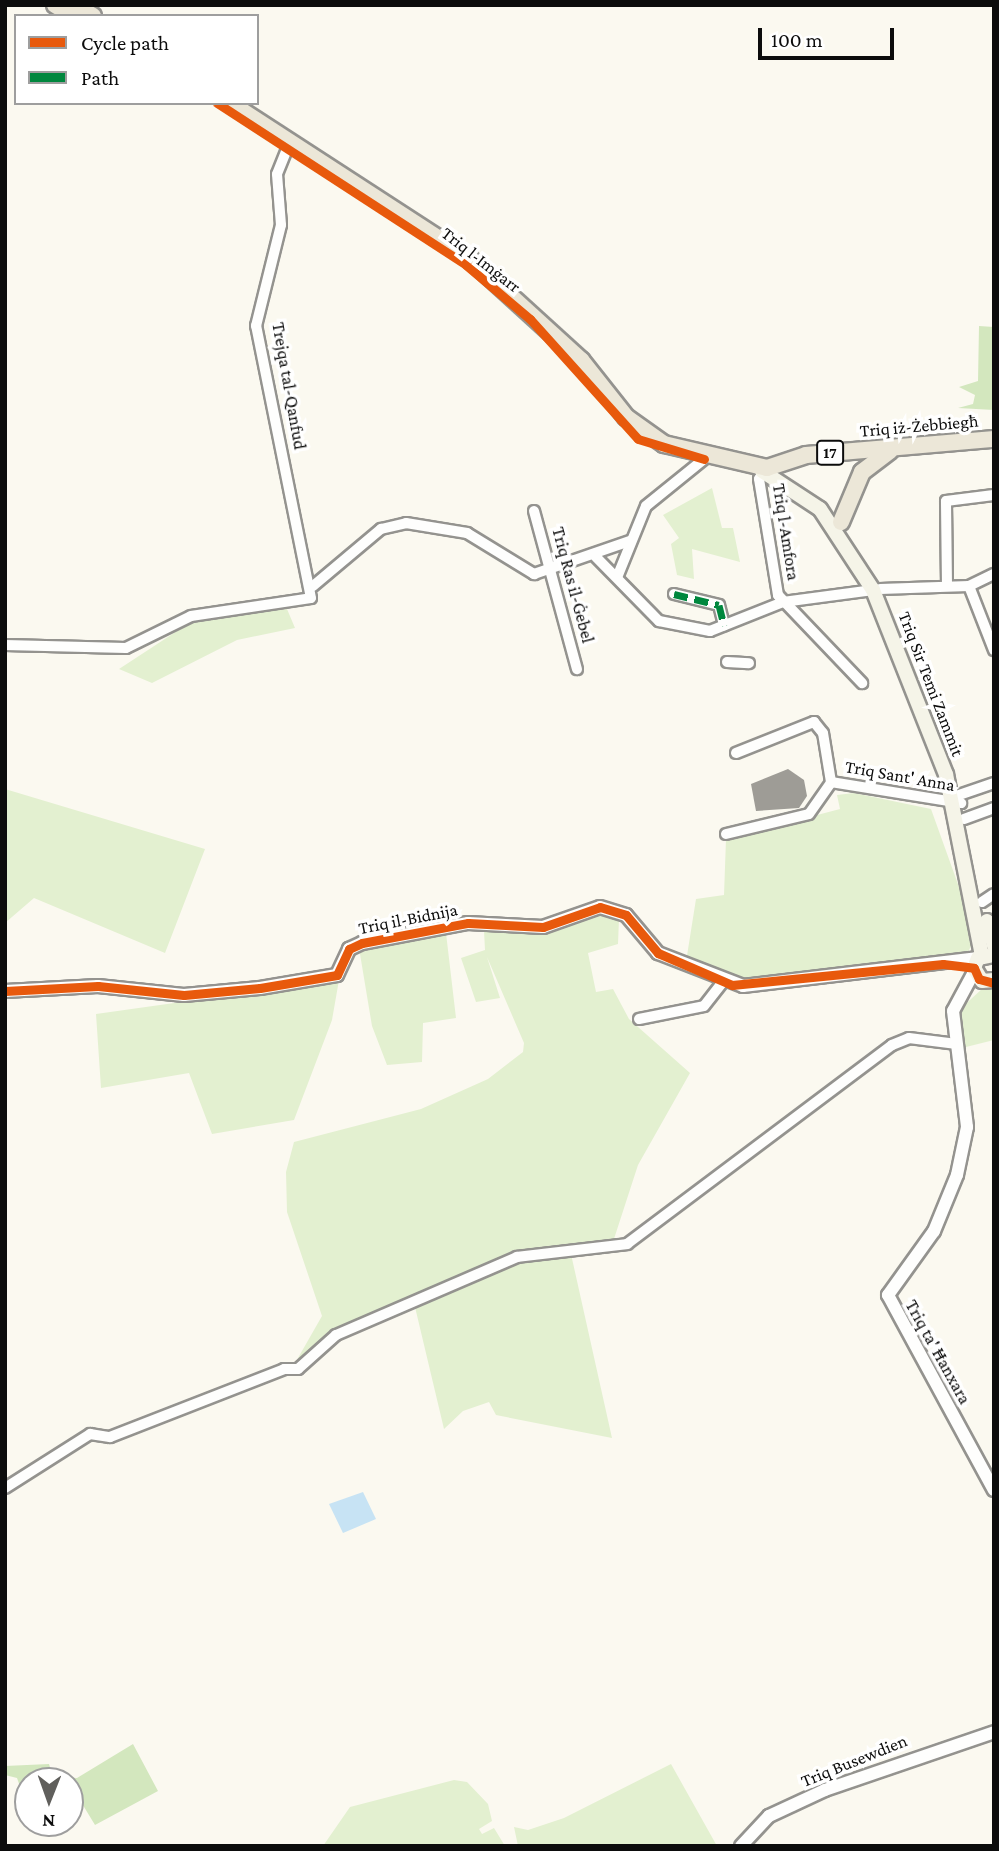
<!DOCTYPE html>
<meta charset="utf-8">
<style>
body{margin:0}
#map{position:relative;width:999px;height:1851px;overflow:hidden;background:#fbf9f0;font-family:"Crimson Pro",serif}
div>[style]{position:absolute}
.green>*{inset:0;background:#e3f0d0}
.forest>*{inset:0;background:#d3e7be}
.water>*{inset:0;background:#c7e3f4}
.building>*{inset:0;background:#9e9c96}
.roads{filter:drop-shadow(2px 0 #94938f) drop-shadow(-2px 0 #94938f) drop-shadow(0 2px #94938f) drop-shadow(0 -2px #94938f)}
.minor>*{height:10px;margin:-5px;padding:0 5px;transform-origin:5px;border-radius:5px;background:#fefefd}
.tertiary>*{height:12px;margin:-6px;padding:0 6px;transform-origin:6px;border-radius:6px;background:#fefefd}
.secondary>*{height:14px;margin:-7px;padding:0 7px;transform-origin:7px;border-radius:7px;background:#f5f4e8}
.primary>*{height:16px;margin:-8px;padding:0 8px;transform-origin:8px;border-radius:8px;background:#ece7d8}
.quiet>*{height:7px;margin-top:-3.5px;transform-origin:0;background:repeating-linear-gradient(90deg,#00873e 0 14px,transparent 0 21px)}
.cycleway>*{height:9px;margin:-4.5px;padding:0 4.5px;transform-origin:4.5px;border-radius:4.5px;background:#e8590c}
span{translate:-50% -50%;white-space:nowrap;text-align:center;line-height:1.15;-webkit-text-stroke:7px #fff;paint-order:stroke}
.shield-label span{padding:2px 5px;background:#fff;border:2px solid;border-radius:5px;-webkit-text-stroke-width:0}
.shield-label{font-size:16px;color:#0c0c0c;font-weight:700}
.street-label{font-size:18px;color:#0c0c0c}
.frame{position:absolute;inset:0;border:7px solid #0c0c0c;pointer-events:none}
.legend{position:absolute;left:14px;top:14px;width:245px;height:91px;box-sizing:border-box;background:#fff;border:2px solid #9e9e9e;margin:0;padding:9px 12px;list-style:none;font-size:21px;color:#0c0c0c}
.legend li{display:flex;align-items:center;gap:14px;height:35px}
.legend b{width:35px;border:2px solid #9e9e9e}
.north{position:absolute;left:14px;top:1767px;width:70px;height:70px;box-sizing:border-box;background:#fff;border:2px solid #9e9e9e;border-radius:50%;rotate:181deg;font-size:19px;font-weight:700;line-height:28px;text-align:center;color:#0c0c0c}
.north::after{content:'';display:block;margin:auto;width:24px;height:32px;background:#605f5c;clip-path:polygon(50% 0,100% 100%,50% 72%,0 100%)}
.scale{position:absolute;left:758px;top:28px;width:136px;height:32px;box-sizing:border-box;border:4px solid #0c0c0c;border-top:0;padding-left:9px;font-size:21px;line-height:24px;white-space:nowrap;color:#0c0c0c;-webkit-text-stroke:5px #fff;paint-order:stroke}
</style>
<div id="map">
<div class="green">
<i style="clip-path:polygon(712px 488px,722px 528px,733px 528px,740px 562px,692px 549px,694px 579px,677px 575px,671px 544px,679px 538px,663px 515px)"></i>
<i style="clip-path:polygon(287px 609px,295px 628px,237px 640px,152px 683px,119px 669px,200px 616px)"></i>
<i style="clip-path:polygon(5px 789px,205px 849px,165px 953px,34px 898px,5px 923px)"></i>
<i style="clip-path:polygon(854px 793px,931px 809px,964px 901px,973px 942px,967px 954px,738px 983px,686px 962px,696px 899px,724px 895px,726px 839px,840px 809px,837px 795px)"></i>
<i style="clip-path:polygon(604px 910px,619px 919px,618px 944px,588px 953px,596px 992px,613px 989px,629px 1019px,690px 1073px,638px 1165px,612px 1245px,516px 1255px,333px 1333px,294px 1365px,322px 1316px,287px 1212px,286px 1172px,294px 1142px,421px 1109px,488px 1079px,523px 1052px,524px 1043px,487px 957px,500px 998px,476px 1002px,461px 958px,485px 950px,484px 931px,555px 929px)"></i>
<i style="clip-path:polygon(446px 933px,456px 1018px,423px 1023px,422px 1062px,387px 1065px,372px 1026px,359px 948px)"></i>
<i style="clip-path:polygon(339px 980px,332px 1020px,294px 1120px,212px 1134px,189px 1073px,101px 1088px,96px 1014px)"></i>
<i style="clip-path:polygon(983px 988px,994px 989px,994px 1040px,962px 1048px,958px 1011px)"></i>
<i style="clip-path:polygon(571px 1254px,612px 1438px,496px 1415px,489px 1402px,463px 1411px,444px 1429px,415px 1307px,516px 1261px)"></i>
<i style="clip-path:polygon(671px 1764px,717px 1846px,518px 1846px,514px 1827px,528px 1830px,564px 1818px)"></i>
<i style="clip-path:polygon(454px 1780px,467px 1782px,488px 1804px,492px 1821px,479px 1829px,482px 1834px,494px 1828px,505px 1846px,323px 1846px,350px 1807px)"></i>
</div>
<div class="forest">
<i style="clip-path:polygon(979px 326px,994px 327px,994px 410px,958px 408px,973px 404px,975px 395px,959px 387px,978px 381px)"></i>
<i style="clip-path:polygon(133px 1744px,158px 1791px,95px 1825px,78px 1797px,70px 1796px,70px 1781px,28px 1781px,22px 1792px,17px 1778px,5px 1775px,5px 1766px,49px 1764px,53px 1777px,77px 1778px)"></i>
</div>
<div class="water">
<i style="clip-path:polygon(363px 1492px,376px 1519px,343px 1533px,329px 1504px)"></i>
</div>
<div class="building">
<i style="clip-path:polygon(788px 769px,804px 780px,807px 796px,799px 808px,756px 811px,751px 784px)"></i>
</div>
<div class="roads">
<div class="minor">
<i style="left:766px;top:469px;width:12px;rotate:125deg"></i>
<i style="left:759px;top:479px;width:118px;rotate:80.7deg"></i>
<i style="left:778px;top:595px;width:122px;rotate:46.3deg"></i>
<i style="left:534px;top:511px;width:164px;rotate:74.8deg"></i>
<i style="left:596px;top:557px;width:90px;rotate:45.5deg"></i>
<i style="left:659px;top:621px;width:52px;rotate:11.1deg"></i>
<i style="left:710px;top:631px;width:79px;rotate:-21.7deg"></i>
<i style="left:783px;top:602px;width:91px;rotate:-7.6deg"></i>
<i style="left:618px;top:575px;width:74px;rotate:-67.9deg"></i>
<i style="left:646px;top:506px;width:75px;rotate:-39deg"></i>
<i style="left:947px;top:585px;width:84px;rotate:-90.7deg"></i>
<i style="left:946px;top:501px;width:48px;rotate:-7.1deg"></i>
<i style="left:313px;top:586px;width:89px;rotate:-40deg"></i>
<i style="left:381px;top:529px;width:26px;rotate:-13deg"></i>
<i style="left:406px;top:523px;width:62px;rotate:9.3deg"></i>
<i style="left:467px;top:533px;width:79px;rotate:31.5deg"></i>
<i style="left:534px;top:574px;width:102px;rotate:-19deg"></i>
<i style="left:969px;top:586px;width:69px;rotate:68.7deg"></i>
<i style="left:880px;top:589px;width:89px;rotate:-1.9deg"></i>
<i style="left:969px;top:586px;width:28px;rotate:-26deg"></i>
<i style="left:674px;top:594px;width:46px;rotate:13.7deg"></i>
<i style="left:719px;top:605px;width:21px;rotate:76deg"></i>
<i style="left:5px;top:645px;width:121px;rotate:1.4deg"></i>
<i style="left:126px;top:648px;width:72px;rotate:-26.2deg"></i>
<i style="left:191px;top:616px;width:121px;rotate:-8.5deg"></i>
<i style="left:311px;top:598px;width:278px;rotate:-101.4deg"></i>
<i style="left:256px;top:326px;width:104px;rotate:-76.1deg"></i>
<i style="left:281px;top:225px;width:51px;rotate:-94.5deg"></i>
<i style="left:277px;top:174px;width:24px;rotate:-68deg"></i>
<i style="left:727px;top:662px;width:22px;rotate:3deg"></i>
<i style="left:736px;top:753px;width:84px;rotate:-21.7deg"></i>
<i style="left:814px;top:722px;width:14px;rotate:51deg"></i>
<i style="left:823px;top:733px;width:50px;rotate:80.7deg"></i>
<i style="left:959px;top:795px;width:37px;rotate:-19deg"></i>
<i style="left:964px;top:819px;width:32px;rotate:-20deg"></i>
<i style="left:726px;top:834px;width:85px;rotate:-13.5deg"></i>
<i style="left:809px;top:814px;width:39px;rotate:-55deg"></i>
<i style="left:831px;top:782px;width:132px;rotate:9.2deg"></i>
<i style="left:982px;top:902px;width:14px;rotate:-34deg"></i>
<i style="left:639px;top:1019px;width:66px;rotate:-11.3deg"></i>
<i style="left:704px;top:1006px;width:31px;rotate:-52deg"></i>
<i style="left:5px;top:1488px;width:101px;rotate:-32.4deg"></i>
<i style="left:90px;top:1434px;width:20px;rotate:9deg"></i>
<i style="left:110px;top:1437px;width:187px;rotate:-21.3deg"></i>
<i style="left:284px;top:1369px;width:14px"></i>
<i style="left:298px;top:1369px;width:51px;rotate:-41.8deg"></i>
<i style="left:336px;top:1335px;width:197px;rotate:-23.3deg"></i>
<i style="left:517px;top:1257px;width:111px;rotate:-6.7deg"></i>
<i style="left:627px;top:1244px;width:331px;rotate:-36.9deg"></i>
<i style="left:892px;top:1045px;width:18px;rotate:-22deg"></i>
<i style="left:909px;top:1038px;width:48px;rotate:7.1deg"></i>
</div>
<div class="tertiary">
<i style="left:974px;top:972px;width:44px;rotate:118.3deg"></i>
<i style="left:953px;top:1011px;width:117px;rotate:83.1deg"></i>
<i style="left:967px;top:1127px;width:49px;rotate:101.8deg"></i>
<i style="left:957px;top:1175px;width:61px;rotate:112.3deg"></i>
<i style="left:934px;top:1231px;width:79px;rotate:125.7deg"></i>
<i style="left:888px;top:1295px;width:222px;rotate:61.5deg"></i>
<i style="left:5px;top:991px;width:93px;rotate:-3.1deg"></i>
<i style="left:98px;top:986px;width:86px;rotate:6deg"></i>
<i style="left:184px;top:995px;width:76px;rotate:-5.3deg"></i>
<i style="left:260px;top:988px;width:78px;rotate:-9.6deg"></i>
<i style="left:337px;top:975px;width:29px;rotate:-65deg"></i>
<i style="left:349px;top:949px;width:14px;rotate:-25deg"></i>
<i style="left:362px;top:943px;width:108px;rotate:-10.7deg"></i>
<i style="left:468px;top:923px;width:75px;rotate:3.1deg"></i>
<i style="left:543px;top:927px;width:60px;rotate:-19.3deg"></i>
<i style="left:600px;top:907px;width:27px;rotate:17deg"></i>
<i style="left:626px;top:915px;width:50px;rotate:49.9deg"></i>
<i style="left:658px;top:953px;width:91px;rotate:21.2deg"></i>
<i style="left:743px;top:986px;width:237px;rotate:-6.8deg"></i>
<i style="left:741px;top:1846px;width:41px;rotate:-47deg"></i>
<i style="left:769px;top:1816px;width:62px;rotate:-24.9deg"></i>
<i style="left:825px;top:1790px;width:179px;rotate:-18.9deg"></i>
</div>
<div class="secondary">
<i style="left:762px;top:471px;width:69px;rotate:33.2deg"></i>
<i style="left:820px;top:509px;width:97px;rotate:56.8deg"></i>
<i style="left:873px;top:590px;width:198px;rotate:68.4deg"></i>
<i style="left:946px;top:774px;width:185px;rotate:78.8deg"></i>
<i style="left:987px;top:921px;width:25px;rotate:74deg"></i>
<i style="left:994px;top:955px;width:16px;rotate:169deg"></i>
<i style="left:978px;top:958px;width:11px;rotate:112deg"></i>
<i style="left:974px;top:968px;width:15px;rotate:58deg"></i>
<i style="left:982px;top:981px;width:12px;rotate:-5deg"></i>
</div>
<div class="primary">
<i style="left:55px;top:5px;width:21px;rotate:31deg"></i>
<i style="left:74px;top:5px;width:22px;rotate:30deg"></i>
<i style="left:230px;top:103px;width:286px;rotate:33deg"></i>
<i style="left:470px;top:259px;width:150px;rotate:42.3deg"></i>
<i style="left:581px;top:360px;width:73px;rotate:51.7deg"></i>
<i style="left:626px;top:417px;width:47px;rotate:35.4deg"></i>
<i style="left:664px;top:444px;width:106px;rotate:13.1deg"></i>
<i style="left:767px;top:468px;width:41px;rotate:-18.4deg"></i>
<i style="left:806px;top:455px;width:189px;rotate:-4.9deg"></i>
<i style="left:841px;top:522px;width:54px;rotate:-67.2deg"></i>
<i style="left:862px;top:472px;width:35px;rotate:-37deg"></i>
</div>
</div>
<div class="quiet">
<i style="left:674px;top:594px;width:46px;rotate:13.7deg"></i>
<i style="left:719px;top:605px;width:21px;rotate:76deg"></i>
</div>
<div class="cycleway">
<i style="left:217px;top:103px;width:297px;rotate:33deg"></i>
<i style="left:466px;top:265px;width:84px;rotate:40.2deg"></i>
<i style="left:530px;top:319px;width:161px;rotate:48deg"></i>
<i style="left:638px;top:439px;width:69px;rotate:16.9deg"></i>
<i style="left:5px;top:991px;width:93px;rotate:-3.1deg"></i>
<i style="left:98px;top:986px;width:86px;rotate:6deg"></i>
<i style="left:184px;top:995px;width:76px;rotate:-5.3deg"></i>
<i style="left:260px;top:988px;width:78px;rotate:-9.6deg"></i>
<i style="left:337px;top:975px;width:29px;rotate:-65deg"></i>
<i style="left:349px;top:949px;width:14px;rotate:-25deg"></i>
<i style="left:362px;top:943px;width:108px;rotate:-10.7deg"></i>
<i style="left:468px;top:923px;width:75px;rotate:3.1deg"></i>
<i style="left:543px;top:927px;width:60px;rotate:-19.3deg"></i>
<i style="left:600px;top:907px;width:27px;rotate:17deg"></i>
<i style="left:626px;top:915px;width:50px;rotate:49.9deg"></i>
<i style="left:658px;top:953px;width:81px;rotate:23.4deg"></i>
<i style="left:732px;top:985px;width:212px;rotate:-5.7deg"></i>
<i style="left:943px;top:964px;width:31px;rotate:7deg"></i>
<i style="left:974px;top:968px;width:12px;rotate:66deg"></i>
<i style="left:979px;top:979px;width:16px;rotate:15deg"></i>
</div>
<div class="shield-label">
<span style="left:830px;top:453px">17</span>
</div>
<div class="street-label">
<span style="left:481px;top:260px;rotate:38deg">Triq l-Imġarr</span>
<span style="left:289px;top:386px;rotate:80deg">Trejqa tal-Qanfud</span>
<span style="left:919px;top:426px;rotate:-5deg">Triq iż-Żebbiegħ</span>
<span style="left:786px;top:532px;rotate:81deg">Triq l-Amfora</span>
<span style="left:573px;top:585px;rotate:75deg">Triq Ras il-Ġebel</span>
<span style="left:931px;top:684px;rotate:69deg">Triq Sir Temi Zammit</span>
<span style="left:900px;top:776px;rotate:10deg">Triq Sant' Anna</span>
<span style="left:408px;top:919px;rotate:-11deg">Triq il-Bidnija</span>
<span style="left:938px;top:1352px;rotate:61deg">Triq ta' Ħanxara</span>
<span style="left:854px;top:1761px;rotate:-22deg">Triq Busewdien</span>
</div>
<div class="frame"></div>
<ul class="legend">
<li><b style="height:9px;background:#e8590c"></b>Cycle path</li>
<li><b style="height:9px;background:#00873e"></b>Path</li>
</ul>
<div class="north">N</div>
<div class="scale">100 m</div>
</div>
